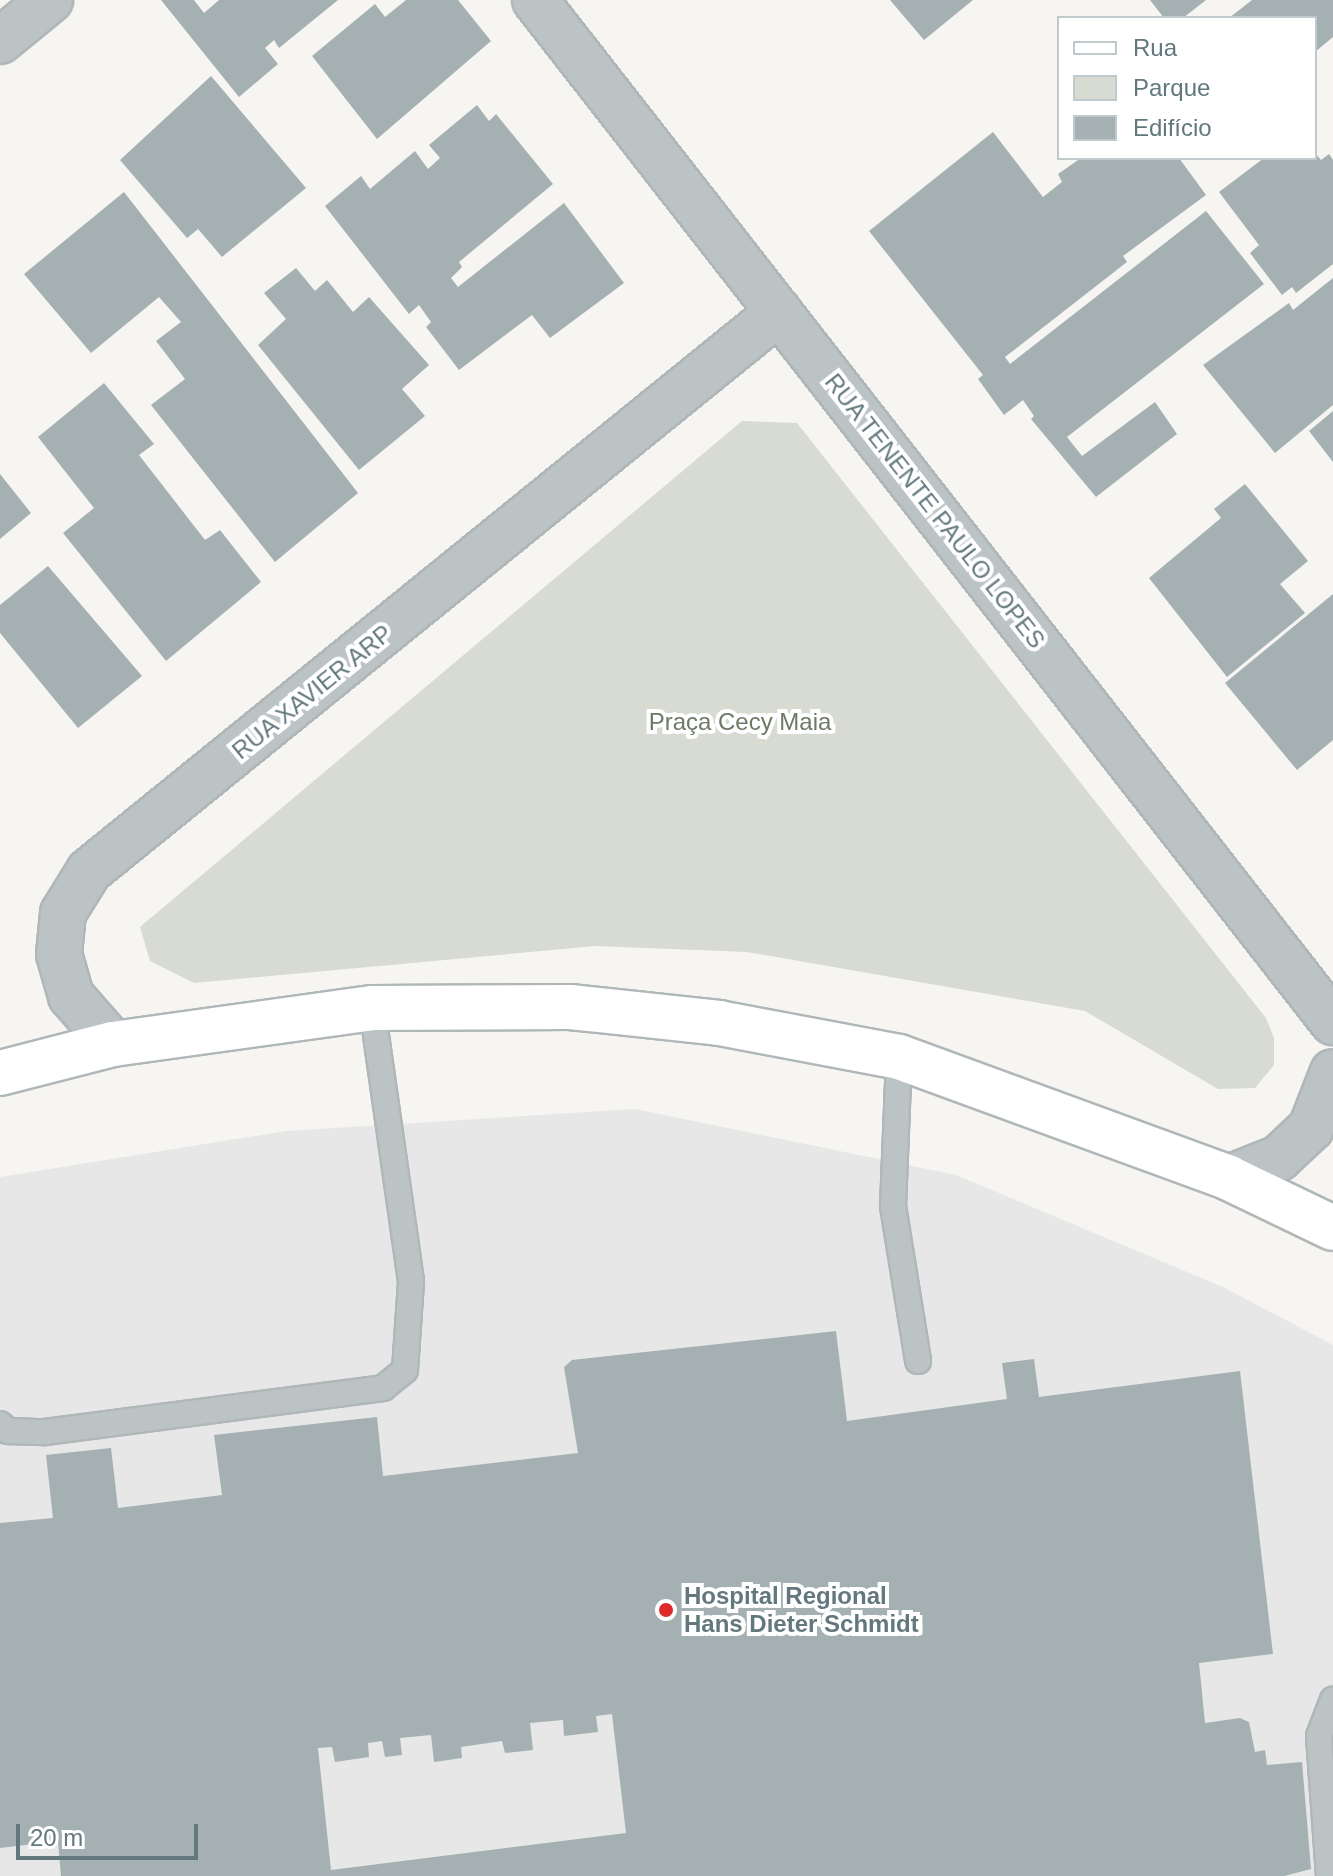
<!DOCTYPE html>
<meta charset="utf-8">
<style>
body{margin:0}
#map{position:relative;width:1333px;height:1876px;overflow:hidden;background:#f6f5f2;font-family:Arial,sans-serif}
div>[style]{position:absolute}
.built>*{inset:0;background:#e6e7e6}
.green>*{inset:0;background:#d7dbd2}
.building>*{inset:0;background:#a4b0b2}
.roads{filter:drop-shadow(2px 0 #b0b7b9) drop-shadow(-2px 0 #b0b7b9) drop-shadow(0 2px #b0b7b9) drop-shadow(0 -2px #b0b7b9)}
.service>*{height:24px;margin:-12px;padding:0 12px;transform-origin:12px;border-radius:12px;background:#bcc3c5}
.minor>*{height:44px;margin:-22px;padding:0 22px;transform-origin:22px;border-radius:22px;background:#bcc3c5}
.primary>*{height:44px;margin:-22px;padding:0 22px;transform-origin:22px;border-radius:22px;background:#fff}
.dots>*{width:22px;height:22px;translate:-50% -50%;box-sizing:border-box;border:4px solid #fff;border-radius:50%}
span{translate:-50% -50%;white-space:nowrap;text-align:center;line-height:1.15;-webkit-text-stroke:8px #fff;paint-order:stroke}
.street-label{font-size:24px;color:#62787d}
.park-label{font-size:24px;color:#6e7a64}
.poi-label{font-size:24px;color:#62787d;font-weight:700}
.left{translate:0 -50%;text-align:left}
.legend{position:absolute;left:1057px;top:16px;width:260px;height:144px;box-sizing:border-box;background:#fff;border:2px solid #c0c9cb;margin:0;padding:10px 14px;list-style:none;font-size:24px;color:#62787d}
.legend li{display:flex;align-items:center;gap:16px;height:40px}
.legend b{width:40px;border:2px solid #c0c9cb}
.scale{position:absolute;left:16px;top:1824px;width:182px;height:36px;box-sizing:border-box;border:4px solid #62787d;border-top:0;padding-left:10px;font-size:24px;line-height:28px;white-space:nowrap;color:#62787d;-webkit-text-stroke:6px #fff;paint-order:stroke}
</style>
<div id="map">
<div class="built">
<i style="clip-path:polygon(635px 1109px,956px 1175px,1223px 1287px,1333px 1345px,1333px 1876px,0 1876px,0 1177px,286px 1131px)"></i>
</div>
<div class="green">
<i style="clip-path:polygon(742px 421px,797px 423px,1266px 1018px,1274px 1038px,1274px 1065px,1255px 1088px,1218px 1089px,1085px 1011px,747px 952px,596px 946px,194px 983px,150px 961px,140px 927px)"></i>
</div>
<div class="building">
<i style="clip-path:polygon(161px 0,194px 0,204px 13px,219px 0,338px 0,279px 48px,274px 40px,265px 48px,278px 64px,239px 97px)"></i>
<i style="clip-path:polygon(406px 0,458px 0,491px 41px,377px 139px,312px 56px,375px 4px,385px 17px)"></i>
<i style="clip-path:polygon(890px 0,973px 0,924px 40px)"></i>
<i style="clip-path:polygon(1150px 0,1206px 0,1183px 18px,1164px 18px)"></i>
<i style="clip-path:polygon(1252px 0,1333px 0,1333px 37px,1315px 52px,1315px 18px,1229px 18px)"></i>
<i style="clip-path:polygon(211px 76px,306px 188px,222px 257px,198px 229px,187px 238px,120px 160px)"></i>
<i style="clip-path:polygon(477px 105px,489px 121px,496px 114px,553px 184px,459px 262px,462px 267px,451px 278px,458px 287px,564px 203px,624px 283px,550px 338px,532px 315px,459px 370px,426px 327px,431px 322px,419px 305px,409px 314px,325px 206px,361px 176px,370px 189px,415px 151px,428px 169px,440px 158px,429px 145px)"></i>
<i style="clip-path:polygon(993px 132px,1043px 197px,1062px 182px,1058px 174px,1081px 158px,1179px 158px,1206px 195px,1123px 256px,1127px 262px,1005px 357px,1010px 364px,1206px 211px,1264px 284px,1067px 437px,1082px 456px,1155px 402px,1177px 434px,1096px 497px,1031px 419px,1034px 416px,1023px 400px,1004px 415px,978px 379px,983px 375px,869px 231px)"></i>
<i style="clip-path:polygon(1315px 153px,1321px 160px,1329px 154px,1333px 160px,1333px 264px,1296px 293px,1292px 287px,1282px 295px,1250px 253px,1259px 245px,1219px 192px,1264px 158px,1315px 158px)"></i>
<i style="clip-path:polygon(124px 192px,358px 493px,275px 562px,151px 405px,185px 379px,156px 341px,181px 322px,159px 297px,91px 353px,24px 274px)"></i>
<i style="clip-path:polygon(296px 268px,315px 291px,327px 280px,353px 312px,369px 297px,429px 365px,402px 389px,425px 416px,359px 470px,258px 345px,286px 319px,264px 293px)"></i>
<i style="clip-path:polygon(1333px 278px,1333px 405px,1275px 453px,1203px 365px,1289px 303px,1293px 310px)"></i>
<i style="clip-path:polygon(104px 383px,154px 444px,139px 455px,205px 540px,220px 530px,261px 582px,166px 661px,63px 533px,94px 508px,38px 437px)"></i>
<i style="clip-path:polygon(1333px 411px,1333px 462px,1309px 431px)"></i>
<i style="clip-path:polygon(0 474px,31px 513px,0 539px)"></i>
<i style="clip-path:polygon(1245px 484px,1308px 561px,1280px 584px,1305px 613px,1227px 677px,1149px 578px,1221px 518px,1214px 509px)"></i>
<i style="clip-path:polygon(48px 566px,142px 676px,78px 728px,0 633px,0 605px)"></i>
<i style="clip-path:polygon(1333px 594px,1333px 740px,1297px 770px,1225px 683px)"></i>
<i style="clip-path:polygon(evenodd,836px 1331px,847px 1421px,1007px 1399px,1002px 1363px,1034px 1359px,1039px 1397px,1240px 1371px,1273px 1654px,1199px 1663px,1205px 1723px,1240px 1718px,1249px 1722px,1255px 1752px,1265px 1750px,1267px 1765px,1302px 1762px,1311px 1869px,1284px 1876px,61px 1876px,58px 1841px,0 1848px,0 1523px,53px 1518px,46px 1455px,111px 1448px,118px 1508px,222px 1495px,214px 1435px,377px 1417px,383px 1476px,578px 1453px,564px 1367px,572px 1360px,836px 1331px,612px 1714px,626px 1833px,331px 1870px,318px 1748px,332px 1747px,335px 1762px,369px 1757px,368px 1743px,382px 1741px,385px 1757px,402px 1755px,400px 1738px,431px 1735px,434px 1762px,462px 1758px,461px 1747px,502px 1741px,505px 1753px,533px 1750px,530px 1723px,563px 1720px,564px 1736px,598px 1732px,596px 1716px,612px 1714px)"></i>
</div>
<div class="roads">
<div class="service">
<i style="left:899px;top:1057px;width:149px;rotate:92.3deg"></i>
<i style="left:893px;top:1206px;width:157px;rotate:80.8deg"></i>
<i style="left:0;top:1424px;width:11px;rotate:41deg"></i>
<i style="left:8px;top:1431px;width:37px;rotate:2deg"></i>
<i style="left:45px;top:1432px;width:341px;rotate:-7.4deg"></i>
<i style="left:383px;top:1388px;width:28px;rotate:-39deg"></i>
<i style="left:405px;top:1370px;width:89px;rotate:-86.1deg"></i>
<i style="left:411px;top:1281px;width:276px;rotate:-98.1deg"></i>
<i style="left:1329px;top:1876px;width:140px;rotate:-94.1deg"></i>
<i style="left:1319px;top:1736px;width:39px;rotate:-69deg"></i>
</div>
<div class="minor">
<i style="left:535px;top:0;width:1297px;rotate:52.02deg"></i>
<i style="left:0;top:41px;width:65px;rotate:-39.4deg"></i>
<i style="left:113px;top:1044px;width:64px;rotate:-131.2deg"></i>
<i style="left:71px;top:996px;width:44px;rotate:-105.9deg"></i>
<i style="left:59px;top:954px;width:41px;rotate:-84.4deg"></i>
<i style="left:63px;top:913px;width:49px;rotate:-58.2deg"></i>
<i style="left:89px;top:871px;width:888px;rotate:-39.01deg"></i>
<i style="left:1229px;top:1178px;width:54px;rotate:-21.8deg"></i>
<i style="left:1279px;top:1158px;width:44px;rotate:-43.2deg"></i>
<i style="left:1311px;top:1128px;width:60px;rotate:-68.6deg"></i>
</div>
<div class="primary">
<i style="left:0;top:1073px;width:117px;rotate:-14.4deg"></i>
<i style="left:113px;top:1044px;width:261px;rotate:-7.9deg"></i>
<i style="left:372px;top:1008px;width:198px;rotate:-0.3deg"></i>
<i style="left:570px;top:1007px;width:150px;rotate:6.1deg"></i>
<i style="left:719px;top:1023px;width:183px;rotate:10.7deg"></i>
<i style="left:899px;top:1057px;width:351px;rotate:20.1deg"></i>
<i style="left:1229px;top:1178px;width:115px;rotate:25.7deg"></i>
</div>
</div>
<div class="dots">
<i style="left:666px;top:1610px;background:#de2a2a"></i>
</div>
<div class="street-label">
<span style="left:935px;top:511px;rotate:52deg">RUA TENENTE PAULO LOPES</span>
<span style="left:312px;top:692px;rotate:-39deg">RUA XAVIER ARP</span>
</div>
<div class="park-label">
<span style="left:740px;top:722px">Praça Cecy Maia</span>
</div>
<div class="poi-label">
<span class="left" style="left:684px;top:1610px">Hospital Regional<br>Hans Dieter Schmidt</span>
</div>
<ul class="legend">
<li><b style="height:10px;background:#fff"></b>Rua</li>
<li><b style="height:22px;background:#d7dbd2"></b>Parque</li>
<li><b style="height:22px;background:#a4b0b2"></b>Edifício</li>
</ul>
<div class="scale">20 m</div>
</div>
